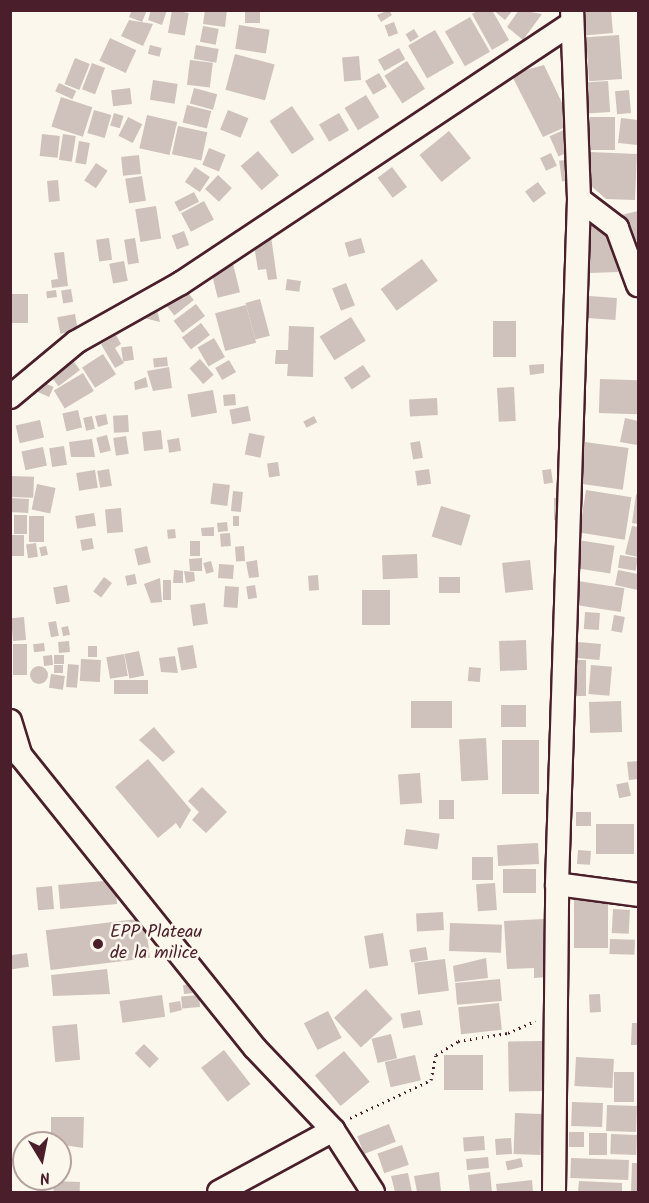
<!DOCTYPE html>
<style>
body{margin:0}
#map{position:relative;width:649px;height:1203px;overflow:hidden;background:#fbf7ec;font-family:Kalam,sans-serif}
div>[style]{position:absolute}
.building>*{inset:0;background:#cfc2bc;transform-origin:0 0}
.round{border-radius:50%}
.path>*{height:3px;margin-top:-1.5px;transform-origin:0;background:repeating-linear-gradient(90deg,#4a1f2b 0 1.5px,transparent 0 6px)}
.roads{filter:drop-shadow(2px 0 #4a1f2b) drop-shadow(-2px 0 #4a1f2b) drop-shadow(0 2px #4a1f2b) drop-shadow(0 -2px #4a1f2b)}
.minor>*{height:22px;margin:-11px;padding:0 11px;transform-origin:11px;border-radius:11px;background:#fbf7ec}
.dots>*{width:16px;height:16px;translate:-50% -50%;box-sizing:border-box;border:3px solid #fbf7ec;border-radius:50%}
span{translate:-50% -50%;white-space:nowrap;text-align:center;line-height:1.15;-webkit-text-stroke:5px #fbf7ec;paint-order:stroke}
.poi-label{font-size:18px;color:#4a1f2b}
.left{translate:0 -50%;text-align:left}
.frame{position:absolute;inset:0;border:12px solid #4a1f2b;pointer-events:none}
.north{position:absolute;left:12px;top:1131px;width:60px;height:60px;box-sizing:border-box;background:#fbf7ec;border:2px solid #b4a19f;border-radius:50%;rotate:170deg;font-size:16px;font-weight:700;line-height:24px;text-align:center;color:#4a1f2b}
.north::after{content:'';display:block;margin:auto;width:21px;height:27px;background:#4a1f2b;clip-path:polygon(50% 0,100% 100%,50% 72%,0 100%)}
</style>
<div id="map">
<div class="building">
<i style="clip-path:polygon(132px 10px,147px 10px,142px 22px,129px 17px)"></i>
<i style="clip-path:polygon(151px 10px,167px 10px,162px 25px,148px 20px)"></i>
<i style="left:172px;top:10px;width:17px;height:23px;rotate:10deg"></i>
<i style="clip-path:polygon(205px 10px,227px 10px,225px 27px,203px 24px)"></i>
<i style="left:245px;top:10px;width:15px;height:13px"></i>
<i style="clip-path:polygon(389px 10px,392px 15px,381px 22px,377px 15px)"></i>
<i style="clip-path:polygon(479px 10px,492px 10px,509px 40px,492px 50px,472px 14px)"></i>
<i style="clip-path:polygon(493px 10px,513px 10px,505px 20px)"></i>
<i style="clip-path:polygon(519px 10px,542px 14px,523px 40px,507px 27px)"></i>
<i style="left:611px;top:10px;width:23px;height:29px;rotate:85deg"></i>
<i style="left:470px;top:17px;width:40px;height:29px;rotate:60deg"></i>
<i style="clip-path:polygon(129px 20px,153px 24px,143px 46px,121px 36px)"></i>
<i style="left:394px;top:22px;width:12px;height:10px;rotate:70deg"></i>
<i style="left:239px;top:25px;width:31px;height:24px;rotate:9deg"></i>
<i style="left:203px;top:26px;width:16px;height:16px;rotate:11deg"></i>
<i style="left:414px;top:29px;width:9px;height:10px;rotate:58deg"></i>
<i style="left:435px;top:30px;width:38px;height:31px;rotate:60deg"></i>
<i style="left:619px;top:35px;width:44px;height:33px;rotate:86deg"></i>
<i style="left:110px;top:38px;width:29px;height:25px;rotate:25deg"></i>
<i style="left:150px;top:45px;width:12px;height:9px;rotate:14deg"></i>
<i style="left:196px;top:45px;width:23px;height:14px;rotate:10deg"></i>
<i style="left:399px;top:48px;width:13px;height:24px;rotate:61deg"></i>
<i style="left:235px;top:54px;width:41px;height:37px;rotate:15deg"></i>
<i style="left:359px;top:56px;width:24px;height:17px;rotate:85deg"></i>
<i style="left:75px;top:58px;width:16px;height:28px;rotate:22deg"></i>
<i style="left:190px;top:60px;width:23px;height:25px;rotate:7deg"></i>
<i style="left:407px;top:61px;width:33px;height:27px;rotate:57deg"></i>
<i style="left:92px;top:63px;width:14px;height:28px;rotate:21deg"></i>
<i style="clip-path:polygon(544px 65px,572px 124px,543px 137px,511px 74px)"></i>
<i style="left:379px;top:73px;width:16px;height:16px;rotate:60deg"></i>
<i style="left:153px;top:80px;width:25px;height:20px;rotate:9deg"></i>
<i style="left:608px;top:81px;width:31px;height:23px;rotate:86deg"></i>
<i style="left:59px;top:83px;width:19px;height:9px;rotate:25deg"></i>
<i style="left:130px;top:88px;width:16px;height:19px;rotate:83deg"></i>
<i style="left:194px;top:88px;width:24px;height:16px;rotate:15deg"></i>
<i style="left:629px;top:90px;width:23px;height:14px;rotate:85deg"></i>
<i style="left:366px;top:95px;width:26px;height:25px;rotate:59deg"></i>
<i style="left:61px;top:97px;width:33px;height:31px;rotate:18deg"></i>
<i style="left:187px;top:105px;width:25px;height:18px;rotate:14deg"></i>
<i style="left:292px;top:106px;width:40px;height:27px;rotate:56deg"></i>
<i style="left:94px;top:110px;width:18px;height:24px;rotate:16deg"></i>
<i style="left:228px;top:110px;width:22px;height:21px;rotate:22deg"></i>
<i style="left:114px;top:113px;width:10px;height:13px;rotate:17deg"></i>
<i style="left:339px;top:113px;width:20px;height:23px;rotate:60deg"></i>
<i style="left:147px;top:115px;width:31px;height:34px;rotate:13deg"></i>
<i style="left:128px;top:117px;width:16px;height:21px;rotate:27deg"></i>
<i style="left:615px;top:117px;width:33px;height:25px;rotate:90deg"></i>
<i style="clip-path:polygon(621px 118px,638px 120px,638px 145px,618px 143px)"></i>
<i style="left:178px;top:126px;width:30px;height:29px;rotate:12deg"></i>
<i style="left:566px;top:129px;width:22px;height:18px;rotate:66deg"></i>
<i style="left:449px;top:131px;width:35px;height:38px;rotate:51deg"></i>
<i style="left:42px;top:134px;width:18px;height:22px;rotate:6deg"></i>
<i style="left:63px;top:134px;width:13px;height:26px;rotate:9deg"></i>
<i style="left:79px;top:141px;width:11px;height:22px;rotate:10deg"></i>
<i style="left:209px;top:148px;width:18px;height:18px;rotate:22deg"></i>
<i style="left:258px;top:151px;width:32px;height:23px;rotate:49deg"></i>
<i style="clip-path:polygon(590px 152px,637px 154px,635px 200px,606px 199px,589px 184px)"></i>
<i style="left:551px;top:153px;width:14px;height:12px;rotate:65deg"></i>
<i style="left:139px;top:155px;width:19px;height:18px;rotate:84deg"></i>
<i style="left:572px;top:159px;width:21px;height:13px;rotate:82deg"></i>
<i style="left:96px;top:163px;width:14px;height:21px;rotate:34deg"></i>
<i style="left:195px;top:167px;width:18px;height:18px;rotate:34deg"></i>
<i style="left:392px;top:167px;width:25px;height:18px;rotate:53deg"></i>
<i style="left:218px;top:175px;width:19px;height:19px;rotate:43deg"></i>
<i style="left:142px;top:176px;width:25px;height:17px;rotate:81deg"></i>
<i style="left:58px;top:180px;width:21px;height:11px;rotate:85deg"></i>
<i style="left:538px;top:182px;width:14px;height:16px;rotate:54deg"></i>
<i style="left:194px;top:192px;width:11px;height:22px;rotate:63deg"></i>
<i style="left:204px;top:201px;width:21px;height:26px;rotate:62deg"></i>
<i style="left:156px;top:206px;width:33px;height:21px;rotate:81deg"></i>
<i style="clip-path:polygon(638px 211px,638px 240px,627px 243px,621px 215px)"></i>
<i style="clip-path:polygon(589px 222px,606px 222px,617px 236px,618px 272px,590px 273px)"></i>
<i style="left:184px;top:231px;width:15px;height:13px;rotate:70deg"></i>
<i style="clip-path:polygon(271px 236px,277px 279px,268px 280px,266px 269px,258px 270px,253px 239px)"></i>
<i style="left:109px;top:238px;width:22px;height:13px;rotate:82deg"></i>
<i style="left:135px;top:238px;width:25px;height:11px;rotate:81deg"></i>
<i style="left:361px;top:238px;width:15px;height:17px;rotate:74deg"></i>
<i style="clip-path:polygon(64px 252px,68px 286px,52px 288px,51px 280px,58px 279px,54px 253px)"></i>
<i style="left:422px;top:259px;width:27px;height:51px;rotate:54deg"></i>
<i style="left:124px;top:261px;width:20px;height:15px;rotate:79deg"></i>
<i style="left:233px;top:264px;width:29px;height:23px;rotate:76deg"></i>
<i style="left:287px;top:279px;width:14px;height:11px;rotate:8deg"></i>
<i style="left:346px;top:283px;width:24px;height:15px;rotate:68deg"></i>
<i style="left:71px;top:289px;width:13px;height:10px;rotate:81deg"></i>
<i style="left:185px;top:289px;width:14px;height:25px;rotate:51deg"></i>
<i style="left:56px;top:290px;width:7px;height:10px;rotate:82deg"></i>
<i style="left:10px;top:294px;width:18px;height:29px"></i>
<i style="left:589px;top:296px;width:28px;height:22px;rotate:4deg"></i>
<i style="left:260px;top:299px;width:38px;height:15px;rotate:75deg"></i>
<i style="left:196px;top:304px;width:15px;height:28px;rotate:53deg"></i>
<i style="left:246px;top:305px;width:39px;height:32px;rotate:75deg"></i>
<i style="clip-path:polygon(157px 310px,160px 322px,144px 318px,143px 312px)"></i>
<i style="left:75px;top:314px;width:17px;height:18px;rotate:80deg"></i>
<i style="left:351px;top:317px;width:28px;height:37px;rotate:58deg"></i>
<i style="left:493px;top:321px;width:23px;height:36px"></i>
<i style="left:201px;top:323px;width:15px;height:24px;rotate:53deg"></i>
<i style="clip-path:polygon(289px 326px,314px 327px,313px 377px,287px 376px,288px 364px,275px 364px,276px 350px,288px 350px)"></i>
<i style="clip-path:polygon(116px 335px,121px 344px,115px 348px,124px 363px,115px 368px,101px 344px)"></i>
<i style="left:214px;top:338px;width:22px;height:19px;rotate:60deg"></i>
<i style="left:132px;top:346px;width:14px;height:11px;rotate:82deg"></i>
<i style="left:103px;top:354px;width:24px;height:25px;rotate:57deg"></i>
<i style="left:167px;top:357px;width:9px;height:14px;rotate:84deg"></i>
<i style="left:71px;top:358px;width:15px;height:27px;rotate:53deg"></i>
<i style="left:200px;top:359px;width:21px;height:14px;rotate:49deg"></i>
<i style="left:229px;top:360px;width:14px;height:16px;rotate:60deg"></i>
<i style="clip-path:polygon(544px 364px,544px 373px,530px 375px,529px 365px)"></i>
<i style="left:363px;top:365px;width:14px;height:23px;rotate:56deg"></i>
<i style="clip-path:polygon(169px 367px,172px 388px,153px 391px,147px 371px)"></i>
<i style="left:83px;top:373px;width:21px;height:34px;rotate:59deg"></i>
<i style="clip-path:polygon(146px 377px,148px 387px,135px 390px,134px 382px)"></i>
<i style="left:600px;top:379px;width:38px;height:34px;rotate:2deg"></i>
<i style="left:38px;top:380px;width:17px;height:11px;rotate:24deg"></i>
<i style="left:514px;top:387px;width:34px;height:17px;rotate:87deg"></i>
<i style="left:213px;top:390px;width:23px;height:26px;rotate:80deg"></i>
<i style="left:235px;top:394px;width:11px;height:12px;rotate:85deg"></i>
<i style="left:437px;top:398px;width:17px;height:28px;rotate:87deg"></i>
<i style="left:248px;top:406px;width:15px;height:19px;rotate:79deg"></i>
<i style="left:78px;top:410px;width:18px;height:16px;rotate:77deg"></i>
<i style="clip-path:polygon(106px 414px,108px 424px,98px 427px,95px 416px)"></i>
<i style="left:128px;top:415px;width:17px;height:15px;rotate:87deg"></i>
<i style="left:92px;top:416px;width:13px;height:9px;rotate:77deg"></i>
<i style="left:314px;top:416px;width:7px;height:12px;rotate:63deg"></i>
<i style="clip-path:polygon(625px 418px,638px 421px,637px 445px,620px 442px)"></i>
<i style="left:40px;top:420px;width:18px;height:25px;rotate:77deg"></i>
<i style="left:161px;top:430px;width:19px;height:19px;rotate:84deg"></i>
<i style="left:249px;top:433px;width:16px;height:22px;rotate:11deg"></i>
<i style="left:107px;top:435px;width:16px;height:11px;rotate:76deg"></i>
<i style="left:126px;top:436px;width:18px;height:13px;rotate:81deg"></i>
<i style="left:179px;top:438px;width:13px;height:12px;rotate:81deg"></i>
<i style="clip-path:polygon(92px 439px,95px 457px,71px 457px,69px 442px)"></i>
<i style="left:420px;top:441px;width:17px;height:10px;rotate:80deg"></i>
<i style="left:585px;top:442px;width:44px;height:42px;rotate:8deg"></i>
<i style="left:64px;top:446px;width:19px;height:15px;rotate:81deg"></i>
<i style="left:43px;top:447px;width:19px;height:22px;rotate:78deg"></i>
<i style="left:278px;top:462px;width:14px;height:11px;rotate:82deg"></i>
<i style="left:109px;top:469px;width:17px;height:12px;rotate:80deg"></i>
<i style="left:429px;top:469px;width:15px;height:14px;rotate:82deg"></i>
<i style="left:551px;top:469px;width:14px;height:9px;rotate:82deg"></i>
<i style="left:95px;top:470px;width:18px;height:19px;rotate:81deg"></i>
<i style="left:10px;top:476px;width:24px;height:21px;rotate:2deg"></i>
<i style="left:213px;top:483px;width:17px;height:21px;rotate:7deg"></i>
<i style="left:37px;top:484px;width:19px;height:26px;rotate:12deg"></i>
<i style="left:586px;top:490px;width:46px;height:43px;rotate:9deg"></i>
<i style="left:233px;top:491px;width:10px;height:20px;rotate:6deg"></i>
<i style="clip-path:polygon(636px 494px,638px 495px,638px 524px,632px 523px)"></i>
<i style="left:10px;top:498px;width:19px;height:14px;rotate:3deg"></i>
<i style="left:566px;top:498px;width:22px;height:12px;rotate:90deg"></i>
<i style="left:441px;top:506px;width:31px;height:32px;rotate:17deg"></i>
<i style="left:121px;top:508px;width:24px;height:16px;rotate:85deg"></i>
<i style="left:94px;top:513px;width:13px;height:19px;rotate:81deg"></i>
<i style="left:14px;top:515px;width:13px;height:19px"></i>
<i style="left:29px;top:516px;width:15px;height:26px"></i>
<i style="left:233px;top:516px;width:6px;height:10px"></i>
<i style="left:227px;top:522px;width:9px;height:10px;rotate:84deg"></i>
<i style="clip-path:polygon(632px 526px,638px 527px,638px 557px,625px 554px)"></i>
<i style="clip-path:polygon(214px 527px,214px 536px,202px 536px,201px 528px)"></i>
<i style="left:175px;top:529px;width:9px;height:8px;rotate:84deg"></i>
<i style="left:230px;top:533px;width:13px;height:10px;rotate:86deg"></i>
<i style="left:10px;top:535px;width:14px;height:21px"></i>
<i style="left:92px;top:538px;width:11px;height:12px;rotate:80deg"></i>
<i style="left:578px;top:540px;width:37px;height:28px;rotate:9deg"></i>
<i style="left:190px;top:541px;width:10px;height:15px"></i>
<i style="left:36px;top:543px;width:14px;height:10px;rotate:82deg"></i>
<i style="left:46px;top:546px;width:9px;height:7px;rotate:77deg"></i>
<i style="left:147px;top:546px;width:17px;height:13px;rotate:77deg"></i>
<i style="left:244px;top:546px;width:15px;height:9px;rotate:86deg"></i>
<i style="left:417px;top:554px;width:24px;height:35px;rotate:88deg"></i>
<i style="left:620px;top:555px;width:18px;height:13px;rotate:9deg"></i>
<i style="clip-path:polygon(202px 558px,202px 571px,190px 571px,189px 559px)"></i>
<i style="clip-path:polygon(257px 560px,259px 577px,249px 578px,246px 562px)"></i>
<i style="left:530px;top:560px;width:30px;height:28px;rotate:84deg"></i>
<i style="left:211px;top:561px;width:11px;height:8px;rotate:75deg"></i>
<i style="left:219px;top:564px;width:15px;height:14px;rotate:4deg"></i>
<i style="clip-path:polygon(174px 570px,183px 571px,183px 583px,173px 583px)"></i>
<i style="clip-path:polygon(618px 570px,638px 574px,638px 590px,615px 585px)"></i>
<i style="clip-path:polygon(184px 571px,194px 572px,195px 581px,186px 583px)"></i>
<i style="left:135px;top:574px;width:10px;height:10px;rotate:79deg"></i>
<i style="left:318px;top:575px;width:15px;height:10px;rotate:86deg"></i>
<i style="left:104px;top:577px;width:10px;height:18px;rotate:37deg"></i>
<i style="left:439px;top:577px;width:21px;height:16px"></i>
<i style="clip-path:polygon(160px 578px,162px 602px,151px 603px,144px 584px)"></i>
<i style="left:163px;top:580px;width:8px;height:20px"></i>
<i style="left:578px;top:581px;width:47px;height:24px;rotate:9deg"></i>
<i style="left:67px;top:585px;width:17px;height:14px;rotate:80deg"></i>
<i style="left:255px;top:585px;width:13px;height:9px;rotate:81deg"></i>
<i style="left:225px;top:586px;width:14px;height:21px;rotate:4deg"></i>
<i style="left:362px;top:590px;width:28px;height:35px"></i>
<i style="left:205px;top:603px;width:21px;height:15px;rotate:82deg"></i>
<i style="left:585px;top:612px;width:15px;height:17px;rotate:4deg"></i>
<i style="left:614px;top:615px;width:11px;height:16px;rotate:10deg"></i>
<i style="left:24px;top:617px;width:23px;height:13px;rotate:85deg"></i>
<i style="left:56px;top:621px;width:15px;height:8px;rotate:79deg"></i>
<i style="left:68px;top:626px;width:9px;height:7px;rotate:77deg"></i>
<i style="left:526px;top:640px;width:30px;height:27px;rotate:88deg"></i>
<i style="left:69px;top:641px;width:11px;height:11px;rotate:85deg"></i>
<i style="left:578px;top:642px;width:23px;height:16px;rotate:5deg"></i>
<i style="left:44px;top:643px;width:8px;height:11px;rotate:83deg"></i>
<i style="left:13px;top:644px;width:14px;height:31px"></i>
<i style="left:193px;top:645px;width:23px;height:16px;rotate:80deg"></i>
<i style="left:97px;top:646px;width:11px;height:9px;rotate:90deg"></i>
<i style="left:139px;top:651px;width:25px;height:15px;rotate:78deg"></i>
<i style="left:124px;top:654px;width:22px;height:18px;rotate:80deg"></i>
<i style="left:52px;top:655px;width:10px;height:9px;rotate:84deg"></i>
<i style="left:54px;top:655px;width:10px;height:9px"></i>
<i style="clip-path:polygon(175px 656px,178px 673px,161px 672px,159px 658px)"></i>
<i style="left:81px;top:659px;width:20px;height:22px;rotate:3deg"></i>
<i style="left:570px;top:660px;width:16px;height:36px"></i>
<i style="left:68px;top:664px;width:11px;height:23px;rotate:5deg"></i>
<i style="left:54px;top:665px;width:9px;height:8px"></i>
<i style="left:591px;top:665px;width:21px;height:29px;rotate:5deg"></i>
<i class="round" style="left:30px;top:666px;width:18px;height:18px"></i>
<i style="left:469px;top:667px;width:12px;height:14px;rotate:5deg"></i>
<i style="left:51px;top:674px;width:14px;height:14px;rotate:8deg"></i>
<i style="left:148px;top:680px;width:14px;height:34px;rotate:90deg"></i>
<i style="left:411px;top:701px;width:41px;height:27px"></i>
<i style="left:621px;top:701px;width:31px;height:32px;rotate:88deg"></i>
<i style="left:526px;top:705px;width:22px;height:25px;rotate:90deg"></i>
<i style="clip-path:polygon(154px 727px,175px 752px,163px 762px,139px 740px)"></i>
<i style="left:486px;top:738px;width:42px;height:27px;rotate:87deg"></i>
<i style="left:502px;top:740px;width:37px;height:54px"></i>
<i style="clip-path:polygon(148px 759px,191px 810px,180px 829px,176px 823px,158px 838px,115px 787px)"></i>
<i style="clip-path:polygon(638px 761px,638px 779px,629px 780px,627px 762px)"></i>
<i style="left:420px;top:773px;width:30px;height:22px;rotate:86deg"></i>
<i style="left:628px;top:782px;width:14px;height:12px;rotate:78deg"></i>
<i style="clip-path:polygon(202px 787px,227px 812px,206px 833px,192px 820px,199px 812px,188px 801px)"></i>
<i style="left:439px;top:800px;width:15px;height:19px"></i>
<i style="left:591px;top:812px;width:14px;height:15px;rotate:90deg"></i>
<i style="left:596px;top:824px;width:38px;height:30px"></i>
<i style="left:406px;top:829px;width:34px;height:16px;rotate:8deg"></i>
<i style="left:538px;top:843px;width:21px;height:41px;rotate:87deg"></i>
<i style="left:578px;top:850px;width:13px;height:14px;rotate:4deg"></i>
<i style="left:493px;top:857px;width:23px;height:21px;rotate:90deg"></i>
<i style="left:536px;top:869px;width:24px;height:33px;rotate:90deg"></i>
<i style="left:115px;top:880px;width:24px;height:57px;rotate:85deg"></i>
<i style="left:495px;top:883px;width:27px;height:19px;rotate:86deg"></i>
<i style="left:52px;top:886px;width:23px;height:16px;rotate:85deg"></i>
<i style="left:574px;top:897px;width:34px;height:51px"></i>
<i style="left:613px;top:909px;width:17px;height:24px;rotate:3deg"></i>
<i style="left:443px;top:912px;width:18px;height:27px;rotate:87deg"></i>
<i style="left:145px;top:918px;width:40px;height:100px;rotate:83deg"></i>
<i style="clip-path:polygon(544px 919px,547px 977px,534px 978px,534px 968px,507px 969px,504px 921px)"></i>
<i style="left:450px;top:923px;width:52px;height:28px;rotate:2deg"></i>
<i style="left:383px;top:933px;width:33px;height:19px;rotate:81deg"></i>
<i style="left:610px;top:939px;width:25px;height:15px;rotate:2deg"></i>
<i style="left:426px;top:947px;width:13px;height:17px;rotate:81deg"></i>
<i style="left:27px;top:953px;width:14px;height:17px;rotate:82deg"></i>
<i style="clip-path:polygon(486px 958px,488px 978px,455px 982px,453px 966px)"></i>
<i style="left:445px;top:959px;width:32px;height:31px;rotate:83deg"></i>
<i style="clip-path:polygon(107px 969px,110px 994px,53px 996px,51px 975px)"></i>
<i style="left:500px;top:979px;width:22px;height:45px;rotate:85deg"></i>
<i style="left:193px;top:984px;width:9px;height:10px;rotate:84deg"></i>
<i style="left:366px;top:989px;width:40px;height:43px;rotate:48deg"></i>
<i style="left:600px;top:994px;width:18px;height:11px;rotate:87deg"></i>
<i style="left:162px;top:995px;width:22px;height:43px;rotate:82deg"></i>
<i style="left:199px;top:995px;width:12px;height:18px;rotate:85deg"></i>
<i style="clip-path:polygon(180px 1001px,182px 1010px,170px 1013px,169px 1003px)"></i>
<i style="left:499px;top:1003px;width:27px;height:41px;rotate:84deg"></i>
<i style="left:420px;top:1010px;width:15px;height:20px;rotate:79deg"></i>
<i style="left:328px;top:1011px;width:30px;height:27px;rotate:63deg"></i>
<i style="clip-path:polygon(632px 1023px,638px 1023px,638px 1045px,631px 1045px)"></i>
<i style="left:77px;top:1024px;width:36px;height:25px;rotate:85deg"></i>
<i style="left:391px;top:1034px;width:25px;height:20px;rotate:76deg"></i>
<i style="left:543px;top:1041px;width:50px;height:35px;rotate:89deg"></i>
<i style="left:144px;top:1044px;width:21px;height:13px;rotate:45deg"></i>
<i style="left:224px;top:1050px;width:43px;height:29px;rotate:52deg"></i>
<i style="left:344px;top:1051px;width:40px;height:38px;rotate:50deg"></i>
<i style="left:415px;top:1055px;width:26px;height:31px;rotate:77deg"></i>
<i style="left:444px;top:1055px;width:39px;height:35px"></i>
<i style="left:576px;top:1057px;width:38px;height:29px;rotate:3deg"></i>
<i style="left:614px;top:1072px;width:20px;height:30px"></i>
<i style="left:572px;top:1102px;width:31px;height:24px;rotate:2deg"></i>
<i style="left:607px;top:1105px;width:30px;height:26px;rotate:2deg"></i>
<i style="left:515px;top:1113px;width:27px;height:41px;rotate:2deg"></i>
<i style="clip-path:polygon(51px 1117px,84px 1117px,83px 1148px,51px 1143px)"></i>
<i style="left:389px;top:1124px;width:19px;height:34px;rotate:69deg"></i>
<i style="left:569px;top:1132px;width:15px;height:15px"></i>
<i style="left:589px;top:1133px;width:18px;height:22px"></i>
<i style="left:611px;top:1134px;width:26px;height:20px;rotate:2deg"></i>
<i style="left:484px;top:1136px;width:14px;height:21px;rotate:86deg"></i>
<i style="left:511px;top:1138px;width:16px;height:16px;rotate:86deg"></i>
<i style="left:402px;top:1145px;width:21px;height:26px;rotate:71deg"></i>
<i style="left:488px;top:1157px;width:11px;height:22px;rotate:85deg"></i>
<i style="left:521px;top:1158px;width:9px;height:16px;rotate:77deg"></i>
<i style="left:571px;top:1158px;width:58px;height:20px;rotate:2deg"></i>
<i style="clip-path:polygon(632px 1163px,638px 1163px,638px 1192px,631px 1192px)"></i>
<i style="clip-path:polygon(439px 1172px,441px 1192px,417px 1192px,414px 1176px)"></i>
<i style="clip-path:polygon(490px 1172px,492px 1192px,470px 1192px,468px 1175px)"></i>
<i style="clip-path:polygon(408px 1173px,412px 1192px,395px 1192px,391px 1176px)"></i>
<i style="clip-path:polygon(532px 1180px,533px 1192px,497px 1192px,496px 1184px)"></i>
<i style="left:54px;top:1181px;width:26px;height:11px;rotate:2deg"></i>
<i style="clip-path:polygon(579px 1181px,622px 1183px,622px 1192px,578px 1192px)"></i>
</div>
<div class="path">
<i style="left:350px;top:1118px;width:89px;rotate:-25.1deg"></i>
<i style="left:431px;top:1080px;width:25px;rotate:-79deg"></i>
<i style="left:436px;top:1055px;width:26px;rotate:-32deg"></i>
<i style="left:458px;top:1041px;width:51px;rotate:-9.1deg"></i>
<i style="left:508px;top:1033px;width:30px;rotate:-24deg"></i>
</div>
<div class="roads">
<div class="minor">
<i style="left:579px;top:199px;width:48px;rotate:37.3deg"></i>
<i style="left:617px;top:228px;width:61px;rotate:69.8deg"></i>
<i style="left:10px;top:397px;width:86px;rotate:-39.8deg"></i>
<i style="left:76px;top:342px;width:120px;rotate:-29.3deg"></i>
<i style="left:181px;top:283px;width:468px;rotate:-33.6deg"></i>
<i style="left:10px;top:721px;width:37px;rotate:73deg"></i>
<i style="left:21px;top:756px;width:374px;rotate:51.3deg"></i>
<i style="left:255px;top:1048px;width:113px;rotate:46.4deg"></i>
<i style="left:333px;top:1130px;width:74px;rotate:57.2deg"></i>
<i style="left:557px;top:884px;width:82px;rotate:7.7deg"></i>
<i style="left:219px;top:1192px;width:130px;rotate:-28.5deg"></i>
<i style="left:554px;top:1192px;width:308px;rotate:-89.4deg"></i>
<i style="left:557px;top:884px;width:685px;rotate:-88.16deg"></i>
<i style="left:579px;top:199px;width:189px;rotate:-92.1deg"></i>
</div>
</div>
<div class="dots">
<i style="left:98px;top:944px;background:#4a1f2b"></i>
</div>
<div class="poi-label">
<span class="left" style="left:110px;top:944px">EPP Plateau<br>de la milice</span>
</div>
<div class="frame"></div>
<div class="north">N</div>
</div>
